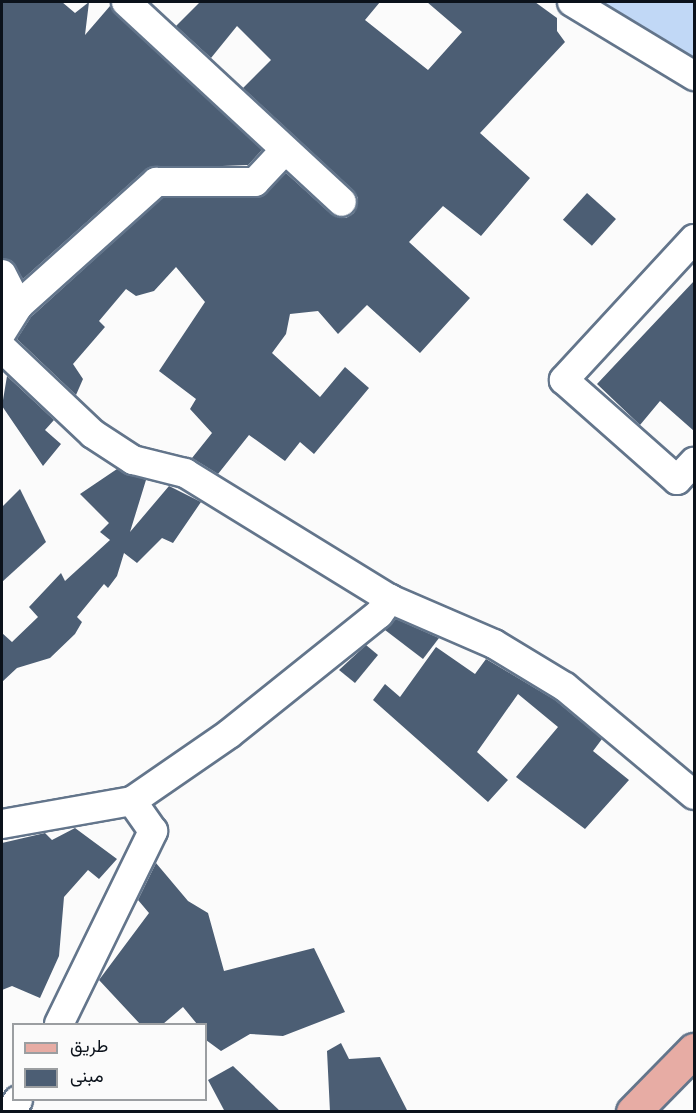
<!DOCTYPE html>
<meta charset="utf-8">
<style>
body{margin:0}
#map{position:relative;width:696px;height:1113px;overflow:hidden;background:#fbfbfb;font-family:Lato,Vazirmatn,sans-serif}
div>[style]{position:absolute}
.green>*{inset:0;background:#c1d8f6}
.building>*{inset:0;background:#4c5e74;transform-origin:0 0}
.roads{filter:drop-shadow(2px 0 #63758b) drop-shadow(-2px 0 #63758b) drop-shadow(0 2px #63758b) drop-shadow(0 -2px #63758b)}
.street>*{height:28px;margin:-14px;padding:0 14px;transform-origin:14px;border-radius:14px;background:#fff}
.primary>*{height:33px;margin:-16.5px;padding:0 16.5px;transform-origin:16.5px;border-radius:16.5px;background:#e7aca4}
span{translate:-50% -50%;white-space:nowrap;text-align:center;line-height:1.15;-webkit-text-stroke:6px #fbfbfb;paint-order:stroke}
.frame{position:absolute;inset:0;border:3px solid #0b121b;pointer-events:none}
.legend{position:absolute;left:12px;top:1023px;width:195px;height:78px;box-sizing:border-box;background:#fbfbfb;border:2px solid #9b9ea1;margin:0;padding:8px 10px;list-style:none;font-size:18px;color:#0b121b}
.legend li{display:flex;align-items:center;gap:12px;height:30px}
.legend b{width:30px;border:2px solid #9b9ea1}
</style>
<div id="map">
<div class="green">
<i style="clip-path:polygon(598px 2px,694px 2px,694px 65px)"></i>
</div>
<div class="building">
<i style="clip-path:polygon(2px 2px,62px 2px,75px 13px,89px 2px,85px 35px,110px 6px,262px 150px,248px 165px,146px 169px,23px 279px,12px 261px,2px 258px)"></i>
<i style="clip-path:polygon(200px 2px,380px 2px,365px 20px,428px 70px,462px 32px,427px 2px,535px 2px,557px 18px,557px 31px,565px 42px,480px 133px,530px 178px,481px 236px,443px 206px,409px 242px,470px 298px,420px 353px,367px 305px,338px 334px,318px 311px,290px 314px,286px 334px,272px 353px,320px 397px,345px 367px,369px 388px,314px 454px,300px 442px,285px 461px,249px 435px,218px 474px,192px 458px,212px 433px,190px 409px,196px 399px,159px 371px,205px 302px,176px 267px,154px 291px,136px 296px,126px 289px,99px 321px,105px 327px,73px 364px,83px 379px,76px 395px,17px 339px,31px 317px,162px 198px,261px 197px,286px 173px,331px 214px,346px 218px,354px 213px,358px 198px,353px 190px,243px 88px,271px 60px,237px 26px,211px 58px,176px 26px)"></i>
<i style="left:587px;top:193px;width:39px;height:36px;rotate:42deg"></i>
<i style="clip-path:polygon(694px 281px,694px 431px,660px 401px,640px 425px,597px 384px)"></i>
<i style="clip-path:polygon(7px 376px,54px 420px,45px 430px,61px 444px,43px 466px,2px 406px)"></i>
<i style="clip-path:polygon(117px 469px,146px 480px,130px 532px,169px 486px,201px 502px,173px 543px,162px 538px,137px 563px,124px 553px,117px 576px,108px 588px,104px 584px,77px 617px,82px 622px,75px 634px,50px 658px,17px 668px,2px 682px,2px 633px,12px 642px,38px 617px,29px 607px,61px 573px,65px 581px,110px 540px,100px 532px,109px 523px,80px 494px)"></i>
<i style="clip-path:polygon(20px 489px,46px 542px,2px 582px,2px 507px)"></i>
<i style="clip-path:polygon(396px 619px,439px 638px,423px 659px,385px 630px)"></i>
<i style="clip-path:polygon(366px 645px,378px 655px,355px 683px,339px 670px)"></i>
<i style="clip-path:polygon(436px 647px,475px 674px,486px 659px,555px 700px,602px 739px,593px 751px,629px 780px,585px 829px,516px 777px,558px 727px,518px 694px,477px 752px,508px 780px,488px 802px,373px 700px,385px 684px,400px 697px)"></i>
<i style="clip-path:polygon(75px 828px,117px 859px,99px 879px,88px 870px,64px 897px,59px 956px,40px 998px,12px 986px,2px 990px,2px 843px,45px 833px,52px 840px)"></i>
<i style="clip-path:polygon(156px 863px,188px 901px,208px 913px,224px 971px,314px 948px,345px 1012px,283px 1036px,250px 1034px,221px 1051px,206px 1040px,206px 1024px,197px 1024px,183px 1007px,163px 1024px,140px 1024px,99px 980px,149px 913px,138px 900px)"></i>
<i style="clip-path:polygon(341px 1043px,349px 1059px,380px 1057px,408px 1112px,330px 1112px,327px 1051px)"></i>
<i style="clip-path:polygon(233px 1066px,281px 1112px,225px 1112px,208px 1080px)"></i>
</div>
<div class="roads">
<div class="street">
<i style="left:126px;top:2px;width:294px;rotate:42.8deg"></i>
<i style="left:572px;top:2px;width:143px;rotate:31.2deg"></i>
<i style="left:694px;top:239px;width:192px;rotate:132.7deg"></i>
<i style="left:564px;top:380px;width:151px;rotate:41.5deg"></i>
<i style="left:677px;top:480px;width:25px;rotate:-47deg"></i>
<i style="left:2px;top:274px;width:36px;rotate:63deg"></i>
<i style="left:2px;top:332px;width:31px;rotate:-58deg"></i>
<i style="left:18px;top:306px;width:186px;rotate:-41.9deg"></i>
<i style="left:156px;top:182px;width:99px"></i>
<i style="left:255px;top:182px;width:42px;rotate:-46.9deg"></i>
<i style="left:2px;top:348px;width:125px;rotate:43.4deg"></i>
<i style="left:93px;top:434px;width:48px;rotate:33deg"></i>
<i style="left:133px;top:460px;width:54px;rotate:14deg"></i>
<i style="left:185px;top:473px;width:241px;rotate:31.6deg"></i>
<i style="left:390px;top:599px;width:113px;rotate:23.4deg"></i>
<i style="left:494px;top:644px;width:83px;rotate:31.2deg"></i>
<i style="left:565px;top:687px;width:168px;rotate:39.9deg"></i>
<i style="left:2px;top:824px;width:132px;rotate:-10deg"></i>
<i style="left:132px;top:801px;width:118px;rotate:-34.6deg"></i>
<i style="left:229px;top:734px;width:192px;rotate:-38.7deg"></i>
<i style="left:379px;top:614px;width:19px;rotate:-54deg"></i>
<i style="left:59px;top:1024px;width:215px;rotate:-64deg"></i>
<i style="left:153px;top:831px;width:37px;rotate:-125deg"></i>
<i style="left:10px;top:1112px;width:14px;rotate:-56deg"></i>
</div>
<div class="primary">
<i style="left:633px;top:1112px;width:87px;rotate:-45.5deg"></i>
</div>
</div>
<div class="frame"></div>
<ul class="legend">
<li><b style="height:8px;background:#e7aca4"></b>طريق</li>
<li><b style="height:16px;background:#4c5e74"></b>مبنى</li>
</ul>
</div>
